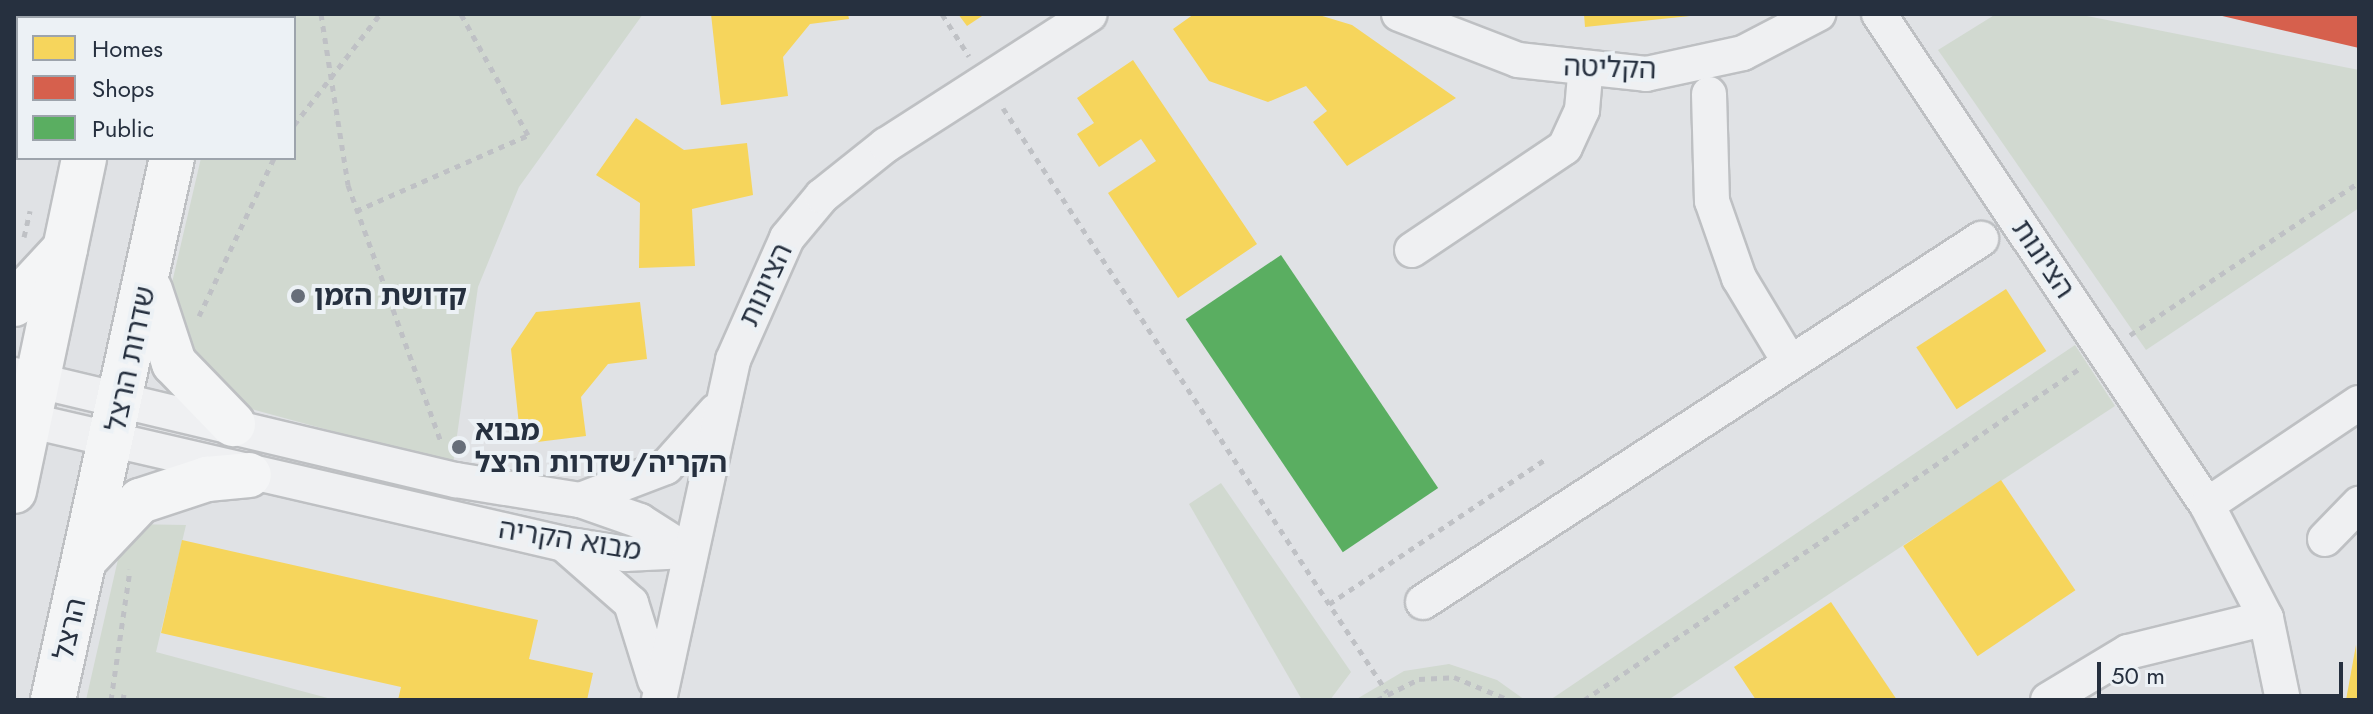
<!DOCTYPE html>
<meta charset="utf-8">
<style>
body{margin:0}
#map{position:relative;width:2373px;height:714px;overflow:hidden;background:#e0e2e5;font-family:Jost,"Noto Sans Hebrew",sans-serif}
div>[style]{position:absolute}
.green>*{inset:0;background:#d1d9d0}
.homes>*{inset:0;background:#f6d55c;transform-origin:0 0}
.shops>*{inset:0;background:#d6604d}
.public>*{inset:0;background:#5aae61;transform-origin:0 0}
.path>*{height:5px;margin-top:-2.5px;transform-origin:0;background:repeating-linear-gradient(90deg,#bfc1c5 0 6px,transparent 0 12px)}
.roads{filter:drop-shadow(2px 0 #bec0c3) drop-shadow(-2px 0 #bec0c3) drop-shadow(0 2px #bec0c3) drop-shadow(0 -2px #bec0c3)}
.minor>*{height:34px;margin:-17px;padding:0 17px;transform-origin:17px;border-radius:17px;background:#eff0f2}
.major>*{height:44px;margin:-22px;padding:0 22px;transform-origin:22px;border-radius:22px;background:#f4f5f6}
.dots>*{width:22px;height:22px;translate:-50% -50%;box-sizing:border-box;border:4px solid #ecf1f5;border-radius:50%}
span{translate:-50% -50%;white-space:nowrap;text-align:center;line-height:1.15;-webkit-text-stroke:8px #ecf1f5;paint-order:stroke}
.street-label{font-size:28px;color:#26303f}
.poi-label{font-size:28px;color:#26303f;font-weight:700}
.left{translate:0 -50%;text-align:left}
.frame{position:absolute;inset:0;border:16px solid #26303f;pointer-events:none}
.legend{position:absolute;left:16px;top:16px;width:280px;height:144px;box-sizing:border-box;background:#ecf1f5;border:2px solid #9da4ac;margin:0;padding:10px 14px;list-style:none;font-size:24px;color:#26303f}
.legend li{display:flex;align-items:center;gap:16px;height:40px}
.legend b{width:40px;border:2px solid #9da4ac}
.scale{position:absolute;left:2097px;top:662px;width:246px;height:36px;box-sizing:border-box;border:4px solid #26303f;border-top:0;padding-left:10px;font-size:24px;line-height:28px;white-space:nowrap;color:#26303f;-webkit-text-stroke:6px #ecf1f5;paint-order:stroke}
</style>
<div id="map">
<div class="green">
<i style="clip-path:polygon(14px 14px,38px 14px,18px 18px,14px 147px)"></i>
<i style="clip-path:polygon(234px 14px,643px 14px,519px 187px,478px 287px,453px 464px,244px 407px,211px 382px,186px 343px,171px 287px,201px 158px,294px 158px,294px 18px)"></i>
<i style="clip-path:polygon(1996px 14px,2077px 14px,2359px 70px,2359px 208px,2146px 350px,1938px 50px)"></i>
<i style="clip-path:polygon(2075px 345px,2115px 406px,1668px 700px,1550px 700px)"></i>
<i style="clip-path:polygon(1221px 483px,1351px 672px,1330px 700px,1302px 700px,1189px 504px)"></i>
<i style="clip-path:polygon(126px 524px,186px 525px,156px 652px,335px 700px,86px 700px)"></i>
<i style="clip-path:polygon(1449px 664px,1497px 680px,1525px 700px,1355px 700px,1404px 671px)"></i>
</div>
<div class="homes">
<i style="clip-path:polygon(711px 14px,848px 14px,849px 19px,810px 24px,783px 57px,788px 96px,721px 105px)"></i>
<i style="clip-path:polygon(958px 14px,985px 14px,967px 26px)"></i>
<i style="clip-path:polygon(1194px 14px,1319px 15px,1352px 25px,1456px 98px,1347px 166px,1313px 122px,1327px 111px,1306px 86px,1268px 102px,1209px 81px,1173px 29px)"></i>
<i style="clip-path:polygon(1584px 14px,1690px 14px,1690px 16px,1585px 27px)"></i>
<i style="clip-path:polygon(1133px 60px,1257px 244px,1178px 298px,1108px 193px,1156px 161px,1141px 139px,1099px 167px,1077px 134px,1094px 123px,1077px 98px)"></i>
<i style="clip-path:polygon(636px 118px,684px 150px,747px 143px,753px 195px,692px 209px,695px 266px,639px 268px,640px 203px,596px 175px)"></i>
<i style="left:2006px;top:289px;width:74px;height:107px;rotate:57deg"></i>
<i style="clip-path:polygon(640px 302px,647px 359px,608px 364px,581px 397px,586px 436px,521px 444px,511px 349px,536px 312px)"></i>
<i style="left:2001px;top:480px;width:133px;height:118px;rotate:56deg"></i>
<i style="clip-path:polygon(182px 540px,538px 620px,529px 659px,593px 673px,587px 700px,398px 700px,401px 687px,161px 633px)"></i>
<i style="clip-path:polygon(1831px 602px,1897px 700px,1756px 700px,1734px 667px)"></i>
<i style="clip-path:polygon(2356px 645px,2359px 700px,2346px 700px)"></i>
</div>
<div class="shops">
<i style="clip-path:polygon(2359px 14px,2359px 48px,2218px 15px,2218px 14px)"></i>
</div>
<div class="public">
<i style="left:1281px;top:255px;width:281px;height:115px;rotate:56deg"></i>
</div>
<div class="path">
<i style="left:321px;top:14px;width:173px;rotate:81deg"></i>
<i style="left:348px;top:185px;width:273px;rotate:70.1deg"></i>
<i style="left:942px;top:14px;width:50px;rotate:57.3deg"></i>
<i style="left:1003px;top:108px;width:699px;rotate:56.67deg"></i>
<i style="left:294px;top:125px;width:140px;rotate:-52.2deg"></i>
<i style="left:356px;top:211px;width:188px;rotate:-23.8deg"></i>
<i style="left:528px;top:135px;width:138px;rotate:-119deg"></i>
<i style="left:24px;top:237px;width:27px;rotate:-77deg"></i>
<i style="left:199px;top:316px;width:175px;rotate:-64.6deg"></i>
<i style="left:2130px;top:335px;width:275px;rotate:-33.7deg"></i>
<i style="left:1329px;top:604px;width:261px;rotate:-33.8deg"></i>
<i style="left:111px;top:700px;width:132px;rotate:-81.7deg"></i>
<i style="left:123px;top:700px;width:6px;rotate:-81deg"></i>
<i style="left:1377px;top:700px;width:47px;rotate:-26.6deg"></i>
<i style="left:1419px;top:679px;width:35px;rotate:-3deg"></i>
<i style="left:1454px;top:677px;width:60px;rotate:22.7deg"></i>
<i style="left:1584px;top:700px;width:595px;rotate:-33.77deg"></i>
</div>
<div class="roads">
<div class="minor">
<i style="left:1399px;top:14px;width:128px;rotate:21.1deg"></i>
<i style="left:1518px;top:60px;width:129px;rotate:6.2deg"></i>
<i style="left:1646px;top:74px;width:99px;rotate:-12.2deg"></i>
<i style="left:1743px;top:53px;width:85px;rotate:-27.5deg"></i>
<i style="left:1879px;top:14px;width:590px;rotate:56.26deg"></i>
<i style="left:2207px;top:505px;width:127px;rotate:62.4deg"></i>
<i style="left:2266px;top:618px;width:84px;rotate:78.3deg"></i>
<i style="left:1709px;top:94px;width:107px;rotate:88.4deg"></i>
<i style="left:1712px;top:201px;width:82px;rotate:70.7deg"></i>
<i style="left:1739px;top:278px;width:99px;rotate:59deg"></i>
<i style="left:1412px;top:250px;width:184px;rotate:-33.9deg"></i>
<i style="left:1565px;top:147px;width:41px;rotate:-65.3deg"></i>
<i style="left:1582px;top:110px;width:37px;rotate:-85deg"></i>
<i style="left:14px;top:375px;width:454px;rotate:13.4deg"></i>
<i style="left:456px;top:480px;width:126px;rotate:9.2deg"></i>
<i style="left:580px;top:500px;width:64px;rotate:19.3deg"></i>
<i style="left:640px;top:521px;width:56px;rotate:32.6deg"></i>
<i style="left:14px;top:417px;width:564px;rotate:13deg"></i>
<i style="left:564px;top:544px;width:62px;rotate:9.3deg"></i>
<i style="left:625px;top:554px;width:62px;rotate:-2.8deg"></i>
<i style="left:580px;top:500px;width:92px;rotate:-21deg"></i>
<i style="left:666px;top:467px;width:75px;rotate:-48.2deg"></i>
<i style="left:2207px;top:505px;width:183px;rotate:-33.9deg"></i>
<i style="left:2325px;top:539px;width:49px;rotate:-45.8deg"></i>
<i style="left:567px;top:547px;width:85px;rotate:41.2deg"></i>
<i style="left:631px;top:603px;width:81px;rotate:72.7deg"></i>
<i style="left:1423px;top:602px;width:666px;rotate:-33.05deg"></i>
<i style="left:659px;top:700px;width:348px;rotate:-77.7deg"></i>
<i style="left:733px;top:360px;width:133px;rotate:-66.1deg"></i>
<i style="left:787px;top:238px;width:55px;rotate:-50.2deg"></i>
<i style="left:822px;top:196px;width:82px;rotate:-38.6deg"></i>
<i style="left:886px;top:145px;width:242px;rotate:-32.7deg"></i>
<i style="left:2048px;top:700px;width:93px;rotate:-31deg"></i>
<i style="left:2128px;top:652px;width:142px;rotate:-13.8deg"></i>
</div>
<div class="major">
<i style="left:111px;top:18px;width:4px;rotate:-76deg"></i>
<i style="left:200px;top:18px;width:4px;rotate:-76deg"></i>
<i style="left:150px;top:290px;width:77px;rotate:71.8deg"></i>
<i style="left:174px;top:363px;width:85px;rotate:46deg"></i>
<i style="left:14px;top:304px;width:75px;rotate:-47.2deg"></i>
<i style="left:14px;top:491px;width:340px;rotate:-78.1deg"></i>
<i style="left:88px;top:556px;width:76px;rotate:-46.6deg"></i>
<i style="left:140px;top:501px;width:71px;rotate:-18.2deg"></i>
<i style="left:207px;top:479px;width:42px;rotate:-5.4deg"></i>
<i style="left:53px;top:700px;width:555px;rotate:-77.62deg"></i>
</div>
</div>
<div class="dots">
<i style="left:298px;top:296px;background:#676e79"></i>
<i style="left:459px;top:447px;background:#676e79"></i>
</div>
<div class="street-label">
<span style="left:1610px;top:68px;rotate:2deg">הקליטה</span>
<span style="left:2043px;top:259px;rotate:56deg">הציונות</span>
<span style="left:766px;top:285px;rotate:-65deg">הציונות</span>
<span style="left:131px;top:359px;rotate:-78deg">שדרות הרצל</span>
<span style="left:570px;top:540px;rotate:9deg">מבוא הקריה</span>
<span style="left:70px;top:629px;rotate:-77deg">הרצל</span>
</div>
<div class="poi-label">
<span class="left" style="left:314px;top:296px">קדושת הזמן</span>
<span class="left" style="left:475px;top:447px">מבוא<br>הקריה/שדרות הרצל</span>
</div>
<div class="frame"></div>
<ul class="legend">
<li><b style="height:22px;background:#f6d55c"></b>Homes</li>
<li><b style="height:22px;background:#d6604d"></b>Shops</li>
<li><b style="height:22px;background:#5aae61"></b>Public</li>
</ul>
<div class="scale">50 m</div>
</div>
